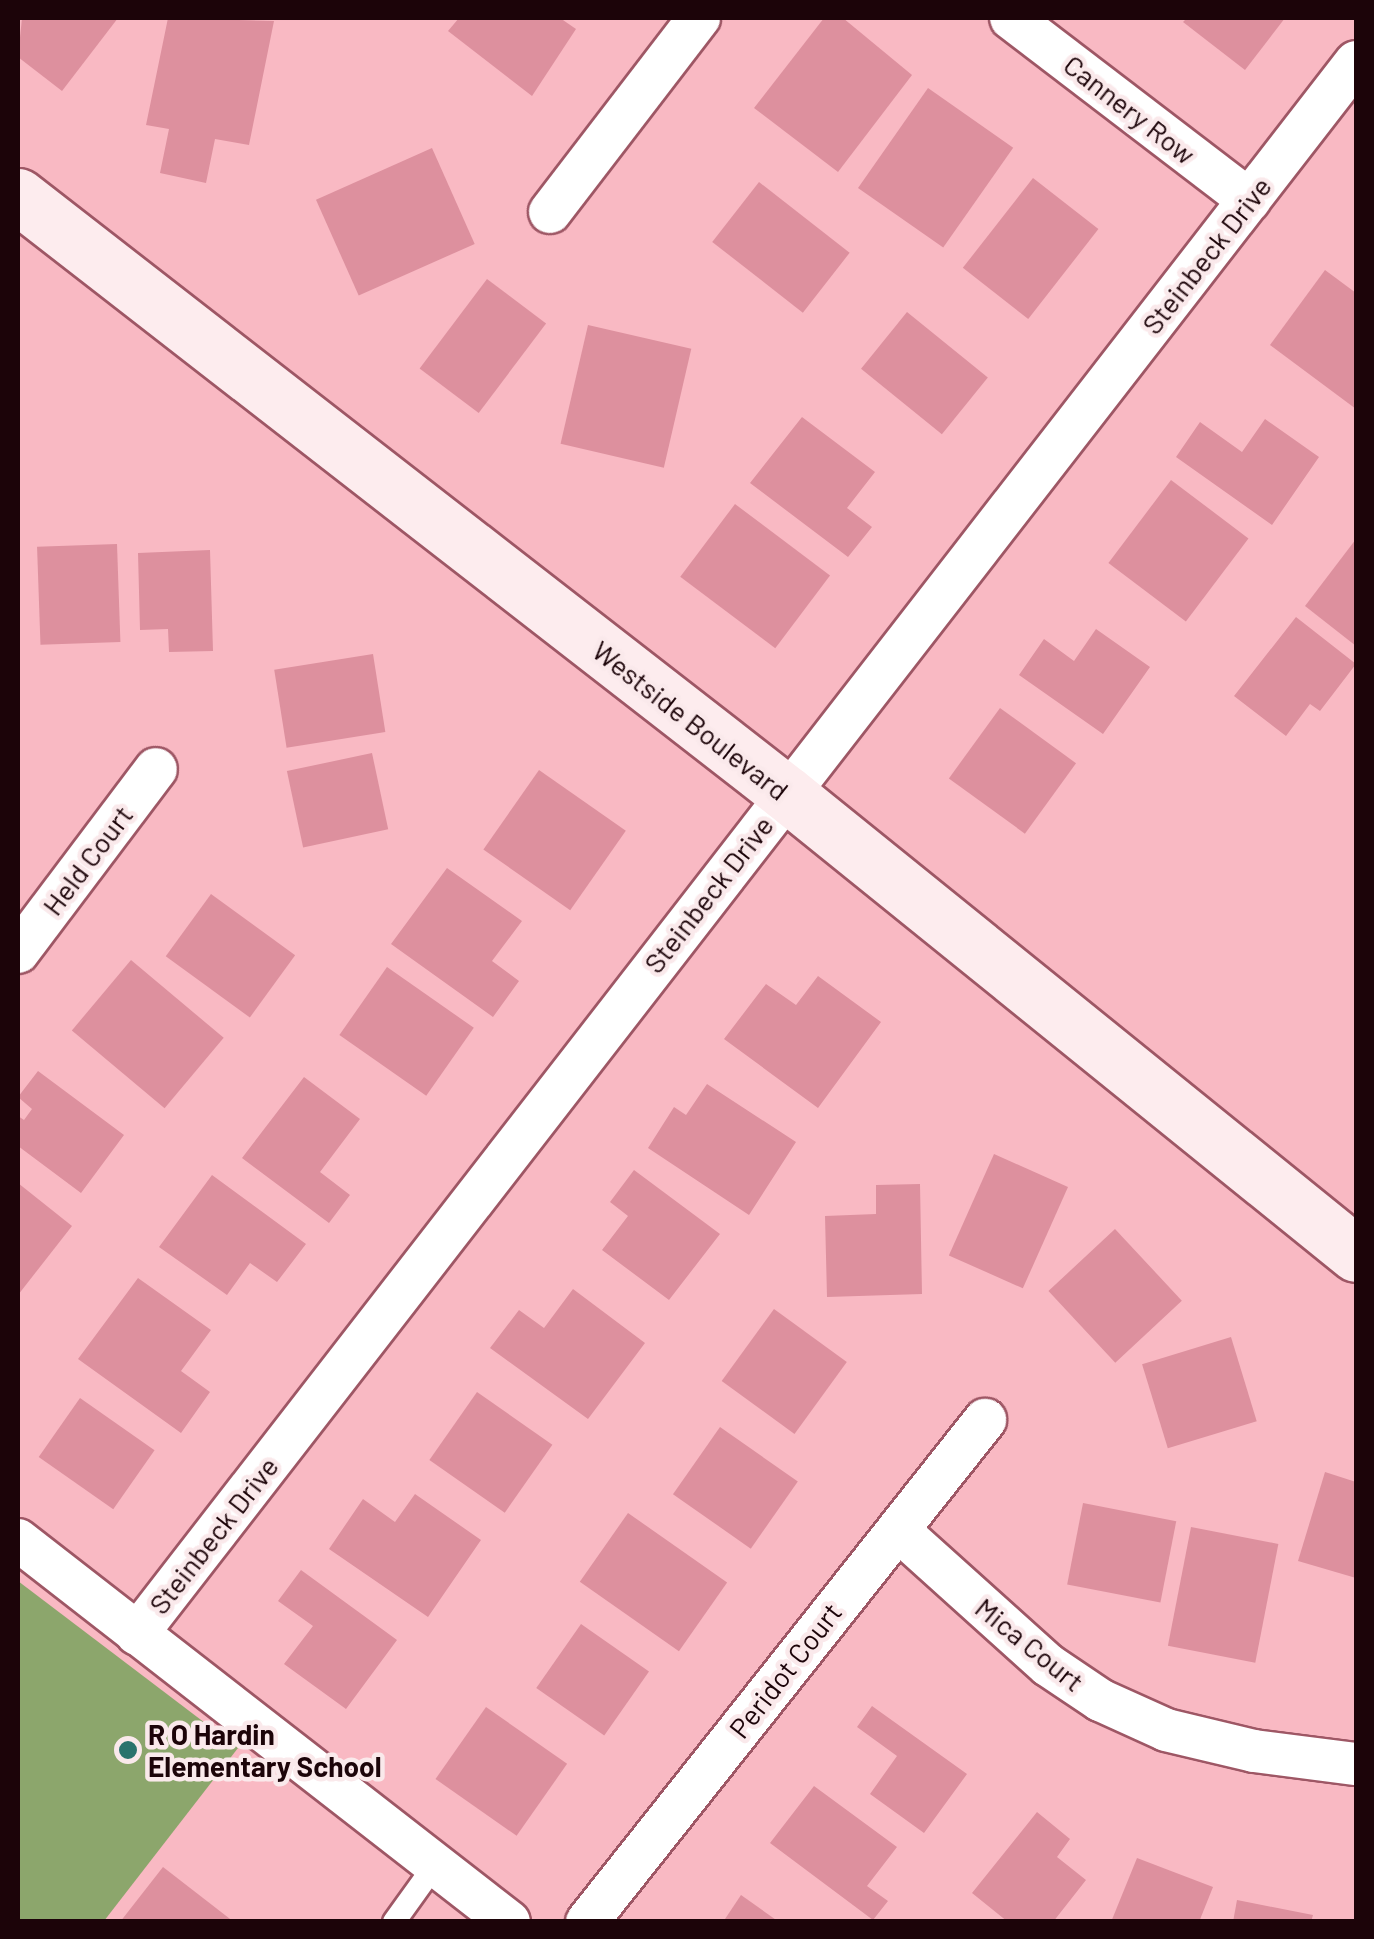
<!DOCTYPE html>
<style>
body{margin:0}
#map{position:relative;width:1374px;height:1939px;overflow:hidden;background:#f9b9c3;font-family:Barlow,sans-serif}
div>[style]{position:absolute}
.green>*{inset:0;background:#8ca66c}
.building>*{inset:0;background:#dd909e;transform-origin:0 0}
.roads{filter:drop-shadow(2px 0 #9e5765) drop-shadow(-2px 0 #9e5765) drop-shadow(0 2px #9e5765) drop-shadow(0 -2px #9e5765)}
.lane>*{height:22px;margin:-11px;padding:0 11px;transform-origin:11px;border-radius:11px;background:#fff}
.street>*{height:42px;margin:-21px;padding:0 21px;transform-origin:21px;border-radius:21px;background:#fff}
.secondary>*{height:55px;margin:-27.5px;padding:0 27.5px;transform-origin:27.5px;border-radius:27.5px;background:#fdecee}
.dots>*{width:28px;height:28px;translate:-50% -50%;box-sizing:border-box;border:5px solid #fae9eb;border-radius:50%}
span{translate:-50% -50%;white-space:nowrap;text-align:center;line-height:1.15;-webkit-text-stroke:9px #fae9eb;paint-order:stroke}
.street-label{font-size:28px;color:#1c0409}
.poi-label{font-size:28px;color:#1c0409;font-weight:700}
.left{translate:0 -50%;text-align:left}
.frame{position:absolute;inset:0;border:20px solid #1c0409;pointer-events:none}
</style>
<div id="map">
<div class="green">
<i style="clip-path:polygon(18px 1581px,238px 1748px,104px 1921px,18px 1921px)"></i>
</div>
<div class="building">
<i style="clip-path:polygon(22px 18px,118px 18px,62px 91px,18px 57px)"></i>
<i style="clip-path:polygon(168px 18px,274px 21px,249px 145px,215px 139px,206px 183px,160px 173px,169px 129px,146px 125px)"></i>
<i style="clip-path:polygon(459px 18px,560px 18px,576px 29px,532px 96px,448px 31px)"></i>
<i style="clip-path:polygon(824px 18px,843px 18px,912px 75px,838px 172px,754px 108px)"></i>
<i style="clip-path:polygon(1187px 18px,1285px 18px,1245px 70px,1183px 22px)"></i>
<i style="left:928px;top:88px;width:104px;height:122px;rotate:35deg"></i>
<i style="left:432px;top:148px;width:105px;height:127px;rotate:66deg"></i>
<i style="left:1033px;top:178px;width:83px;height:114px;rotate:38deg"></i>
<i style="left:759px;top:182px;width:115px;height:76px;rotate:38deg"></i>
<i style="clip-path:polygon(1325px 270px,1356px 293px,1356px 409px,1270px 345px)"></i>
<i style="left:487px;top:279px;width:74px;height:112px;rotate:37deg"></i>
<i style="left:907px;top:312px;width:104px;height:73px;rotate:39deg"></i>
<i style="left:588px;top:325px;width:106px;height:122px;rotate:13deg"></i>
<i style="clip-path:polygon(802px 417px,875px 472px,847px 508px,872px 527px,848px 557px,750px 483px)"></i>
<i style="clip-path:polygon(1265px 419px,1319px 457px,1272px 525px,1176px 457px,1200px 422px,1242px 452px)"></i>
<i style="left:1171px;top:480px;width:97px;height:104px;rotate:37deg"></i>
<i style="left:735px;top:504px;width:119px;height:91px;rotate:37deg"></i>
<i style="clip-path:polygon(1356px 539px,1356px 646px,1305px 606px)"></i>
<i style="left:117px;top:544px;width:98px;height:80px;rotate:88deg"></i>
<i style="clip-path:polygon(210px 550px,213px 651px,169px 652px,168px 629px,140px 630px,138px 553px)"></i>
<i style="clip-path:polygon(1296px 617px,1356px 664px,1320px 711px,1310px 704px,1286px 736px,1234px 696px)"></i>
<i style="clip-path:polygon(1096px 629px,1150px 667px,1103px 734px,1019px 675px,1044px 639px,1074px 661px)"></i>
<i style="left:373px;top:654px;width:79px;height:100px;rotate:81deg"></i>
<i style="left:1000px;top:708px;width:94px;height:87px;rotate:36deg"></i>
<i style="left:372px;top:753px;width:78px;height:87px;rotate:78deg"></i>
<i style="left:539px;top:770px;width:106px;height:97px;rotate:35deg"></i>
<i style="clip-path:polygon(447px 868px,522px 921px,492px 961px,519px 981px,493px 1017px,391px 944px)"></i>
<i style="left:211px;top:894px;width:104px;height:77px;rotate:36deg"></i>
<i style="left:131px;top:960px;width:121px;height:92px;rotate:40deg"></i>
<i style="left:387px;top:967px;width:106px;height:83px;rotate:35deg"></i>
<i style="clip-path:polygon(818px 976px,881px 1022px,818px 1108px,724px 1039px,766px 984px,796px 1005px)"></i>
<i style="clip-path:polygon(38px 1071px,124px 1135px,81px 1193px,18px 1146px,18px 1116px,24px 1120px,32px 1109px,18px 1097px)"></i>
<i style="clip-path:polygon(304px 1077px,360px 1119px,320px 1172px,350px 1195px,329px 1223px,242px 1158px)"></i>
<i style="clip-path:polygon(707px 1084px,796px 1142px,749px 1215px,648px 1148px,674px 1107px,686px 1115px)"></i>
<i style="left:994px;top:1154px;width:81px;height:111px;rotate:24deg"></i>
<i style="clip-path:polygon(634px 1170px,720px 1234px,669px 1300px,602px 1250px,628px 1216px,610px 1202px)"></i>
<i style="clip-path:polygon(212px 1175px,306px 1244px,277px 1282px,250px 1263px,227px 1295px,159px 1247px)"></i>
<i style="clip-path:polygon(18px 1183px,72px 1226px,18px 1295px)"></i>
<i style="clip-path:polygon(920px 1184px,922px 1294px,827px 1297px,825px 1216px,876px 1214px,876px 1185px)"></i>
<i style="left:1115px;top:1229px;width:98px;height:91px;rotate:47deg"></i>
<i style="clip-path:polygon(138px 1278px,211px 1330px,181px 1371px,210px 1392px,181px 1433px,78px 1359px)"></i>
<i style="clip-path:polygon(573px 1289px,645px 1343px,588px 1419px,490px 1348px,519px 1310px,544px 1328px)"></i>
<i style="left:774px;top:1309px;width:90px;height:89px;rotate:36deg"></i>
<i style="left:1231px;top:1337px;width:88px;height:93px;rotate:73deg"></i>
<i style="left:477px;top:1392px;width:92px;height:83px;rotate:35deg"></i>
<i style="left:80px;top:1398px;width:91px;height:72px;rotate:35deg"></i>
<i style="left:720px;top:1427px;width:95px;height:82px;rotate:35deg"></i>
<i style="clip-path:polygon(1325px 1472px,1356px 1482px,1356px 1578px,1298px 1561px)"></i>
<i style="clip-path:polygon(415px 1494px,481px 1540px,428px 1617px,329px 1549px,363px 1499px,395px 1522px)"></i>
<i style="left:1083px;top:1503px;width:95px;height:83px;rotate:11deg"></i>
<i style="left:628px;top:1513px;width:121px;height:84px;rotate:35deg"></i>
<i style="left:1191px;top:1527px;width:89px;height:121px;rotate:11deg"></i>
<i style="clip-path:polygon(301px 1570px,397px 1640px,346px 1709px,284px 1664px,313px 1626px,278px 1601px)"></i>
<i style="left:581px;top:1624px;width:83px;height:78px;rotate:35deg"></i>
<i style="clip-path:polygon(872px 1706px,967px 1774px,924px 1833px,870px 1794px,897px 1756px,857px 1727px)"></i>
<i style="left:486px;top:1707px;width:99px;height:88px;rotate:35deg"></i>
<i style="clip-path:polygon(814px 1786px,897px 1847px,867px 1886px,888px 1901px,873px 1920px,770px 1843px)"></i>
<i style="clip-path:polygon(1037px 1812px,1070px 1839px,1057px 1857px,1086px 1880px,1053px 1922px,1008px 1922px,972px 1893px)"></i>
<i style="clip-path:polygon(1137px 1858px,1213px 1887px,1199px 1922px,1111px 1922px)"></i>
<i style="clip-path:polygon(163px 1867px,234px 1922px,120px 1922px)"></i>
<i style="clip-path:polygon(741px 1895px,779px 1922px,723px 1922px)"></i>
<i style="clip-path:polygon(1237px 1900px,1313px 1915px,1311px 1922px,1233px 1922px)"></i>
</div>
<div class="roads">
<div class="lane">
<i style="left:394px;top:1922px;width:70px;rotate:-54.3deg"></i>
</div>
<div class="street">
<i style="left:1011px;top:18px;width:300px;rotate:37.4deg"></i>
<i style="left:550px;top:212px;width:245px;rotate:-52.5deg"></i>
<i style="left:18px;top:952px;width:229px;rotate:-53deg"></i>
<i style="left:898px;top:1530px;width:202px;rotate:42deg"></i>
<i style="left:1048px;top:1665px;width:63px;rotate:33.9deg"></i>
<i style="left:1100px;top:1700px;width:72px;rotate:24.4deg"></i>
<i style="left:1166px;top:1730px;width:90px;rotate:13.4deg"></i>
<i style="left:1254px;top:1751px;width:103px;rotate:7.3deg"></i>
<i style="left:18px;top:1540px;width:622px;rotate:37.88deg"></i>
<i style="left:137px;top:1634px;width:1989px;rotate:-52.21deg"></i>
<i style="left:587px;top:1922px;width:641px;rotate:-51.59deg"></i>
</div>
<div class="secondary">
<i style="left:18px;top:196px;width:973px;rotate:37.86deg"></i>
<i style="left:786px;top:793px;width:733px;rotate:38.96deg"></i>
</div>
</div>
<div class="dots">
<i style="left:128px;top:1750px;background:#2a736d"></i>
</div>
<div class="street-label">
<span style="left:1130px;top:109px;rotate:38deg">Cannery Row</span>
<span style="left:1206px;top:255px;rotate:-52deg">Steinbeck Drive</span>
<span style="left:691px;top:720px;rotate:38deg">Westside Boulevard</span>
<span style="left:87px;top:860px;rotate:-53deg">Held Court</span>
<span style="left:708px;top:894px;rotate:-52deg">Steinbeck Drive</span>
<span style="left:213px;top:1535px;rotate:-52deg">Steinbeck Drive</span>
<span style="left:1030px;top:1644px;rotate:39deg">Mica Court</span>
<span style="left:785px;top:1670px;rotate:-52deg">Peridot Court</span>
</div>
<div class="poi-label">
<span class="left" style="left:148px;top:1750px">R O Hardin<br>Elementary School</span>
</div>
<div class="frame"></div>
</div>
